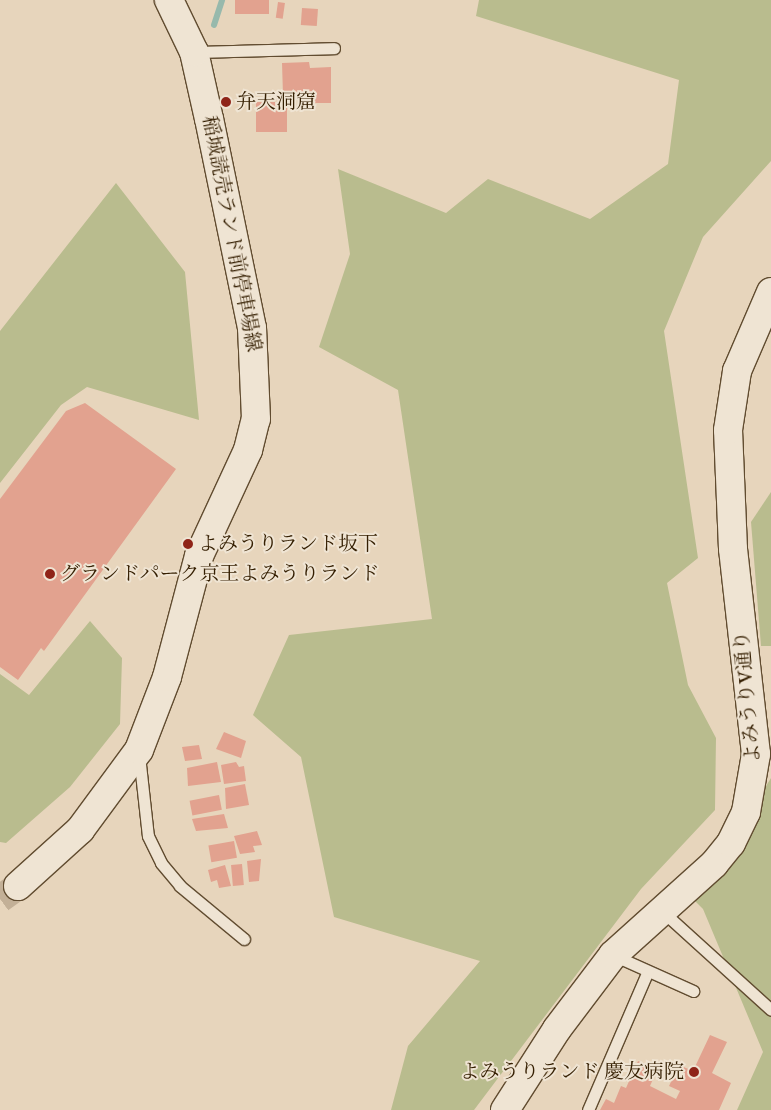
<!DOCTYPE html>
<meta charset="utf-8">
<style>
body{margin:0}
#map{position:relative;width:771px;height:1110px;overflow:hidden;background:#e7d5bc;font-family:"IM FELL English","Noto Serif JP",serif}
div>[style]{position:absolute}
.green>*{inset:0;background:#b9bc8e}
.stream>*{height:6px;margin:-3px;padding:0 3px;transform-origin:3px;border-radius:3px;background:#97b9ac}
.building>*{inset:0;background:#e2a28f;transform-origin:0 0}
.secondary-tunnel>*{height:28px;margin-top:-14px;transform-origin:0;background:repeating-linear-gradient(90deg,#c3b097 0 28px,transparent 0 42px)}
.roads{filter:drop-shadow(1px 0 #614c30) drop-shadow(-1px 0 #614c30) drop-shadow(0 1px #614c30) drop-shadow(0 -1px #614c30)}
.service>*{height:11px;margin:-5.5px;padding:0 5.5px;transform-origin:5.5px;border-radius:5.5px;background:#efe4d3}
.tertiary>*{height:28px;margin:-14px;padding:0 14px;transform-origin:14px;border-radius:14px;background:#efe4d3}
.secondary>*{height:28px;margin:-14px;padding:0 14px;transform-origin:14px;border-radius:14px;background:#efe4d3}
.dots>*{width:14px;height:14px;translate:-50% -50%;box-sizing:border-box;border:2px solid #efe4d3;border-radius:50%}
span{translate:-50% -50%;white-space:nowrap;text-align:center;line-height:1.15;-webkit-text-stroke:4px #efe4d3;paint-order:stroke}
.poi-label{font-size:20px;color:#341e01}
.left{translate:0 -50%;text-align:left}
.right{translate:-100% -50%;text-align:right}
.street-label{font-size:20px;color:#341e01}
</style>
<div id="map">
<div class="green">
<i style="clip-path:polygon(479px 0,771px 0,771px 161px,703px 237px,664px 331px,698px 558px,667px 583px,688px 685px,716px 738px,715px 810px,641px 889px,474px 1110px,391px 1110px,408px 1046px,480px 961px,334px 917px,301px 757px,253px 715px,289px 635px,432px 619px,398px 390px,319px 347px,350px 254px,338px 169px,446px 213px,488px 179px,590px 219px,668px 164px,679px 80px,476px 16px)"></i>
<i style="clip-path:polygon(116px 183px,185px 272px,199px 420px,87px 387px,61px 405px,0 483px,0 331px)"></i>
<i style="clip-path:polygon(771px 492px,771px 646px,761px 646px,751px 522px)"></i>
<i style="clip-path:polygon(90px 621px,122px 658px,120px 724px,70px 787px,6px 843px,0 842px,0 674px,29px 695px)"></i>
<i style="clip-path:polygon(771px 778px,771px 1110px,737px 1110px,763px 1052px,703px 909px,695px 901px)"></i>
</div>
<div class="stream">
<i style="left:214px;top:25px;width:26px;rotate:-72deg"></i>
</div>
<div class="building">
<i style="left:235px;top:0;width:34px;height:14px"></i>
<i style="left:278px;top:2px;width:7px;height:16px;rotate:8deg"></i>
<i style="left:302px;top:8px;width:16px;height:17px;rotate:4deg"></i>
<i style="clip-path:polygon(309px 62px,310px 68px,331px 67px,331px 103px,312px 103px,308px 95px,283px 95px,282px 63px)"></i>
<i style="left:256px;top:102px;width:31px;height:30px"></i>
<i style="clip-path:polygon(85px 403px,176px 469px,44px 651px,41px 648px,18px 680px,0 667px,0 499px,66px 411px)"></i>
<i style="clip-path:polygon(224px 732px,246px 741px,241px 758px,216px 749px)"></i>
<i style="clip-path:polygon(199px 745px,202px 759px,185px 761px,182px 747px)"></i>
<i style="clip-path:polygon(217px 762px,221px 782px,188px 786px,187px 768px)"></i>
<i style="clip-path:polygon(236px 762px,239px 767px,244px 766px,246px 781px,224px 784px,221px 765px)"></i>
<i style="clip-path:polygon(245px 784px,249px 805px,226px 809px,225px 788px)"></i>
<i style="left:219px;top:795px;width:15px;height:30px;rotate:79deg"></i>
<i style="clip-path:polygon(224px 814px,228px 828px,196px 831px,192px 819px)"></i>
<i style="clip-path:polygon(257px 831px,262px 845px,253px 846px,255px 852px,240px 854px,234px 836px)"></i>
<i style="left:234px;top:841px;width:17px;height:26px;rotate:80deg"></i>
<i style="clip-path:polygon(261px 859px,259px 881px,249px 882px,247px 861px)"></i>
<i style="left:242px;top:864px;width:21px;height:11px;rotate:85deg"></i>
<i style="clip-path:polygon(225px 865px,231px 886px,219px 888px,217px 880px,211px 882px,208px 870px)"></i>
<i style="clip-path:polygon(710px 1035px,727px 1042px,712px 1073px,731px 1083px,719px 1110px,600px 1110px,606px 1099px,614px 1103px,621px 1086px,626px 1088px,638px 1061px,657px 1070px,650px 1086px,676px 1099px,680px 1091px,669px 1086px,679px 1065px,693px 1071px)"></i>
</div>
<div class="secondary-tunnel">
<i style="left:0;top:899px;width:22px;rotate:-36deg"></i>
</div>
<div class="roads">
<div class="service">
<i style="left:194px;top:52px;width:140px;rotate:-1.6deg"></i>
<i style="left:139px;top:755px;width:81px;rotate:83.7deg"></i>
<i style="left:148px;top:836px;width:30px;rotate:64deg"></i>
<i style="left:161px;top:863px;width:30px;rotate:50deg"></i>
<i style="left:180px;top:886px;width:83px;rotate:39.6deg"></i>
<i style="left:662px;top:911px;width:147px;rotate:42.2deg"></i>
<i style="left:613px;top:955px;width:88px;rotate:24.2deg"></i>
<i style="left:588px;top:1110px;width:151px;rotate:-66.7deg"></i>
</div>
<div class="tertiary">
<i style="left:505px;top:1110px;width:96px;rotate:-57.3deg"></i>
<i style="left:557px;top:1029px;width:93px;rotate:-52.9deg"></i>
<i style="left:613px;top:955px;width:136px;rotate:-42deg"></i>
<i style="left:714px;top:864px;width:27px;rotate:-51deg"></i>
<i style="left:731px;top:843px;width:34px;rotate:-64deg"></i>
<i style="left:746px;top:812px;width:59px;rotate:-80.2deg"></i>
<i style="left:756px;top:754px;width:206px;rotate:-96.4deg"></i>
<i style="left:733px;top:549px;width:119px;rotate:-92.4deg"></i>
<i style="left:728px;top:430px;width:60px;rotate:-81.3deg"></i>
<i style="left:737px;top:371px;width:86px;rotate:-66.7deg"></i>
</div>
<div class="secondary">
<i style="left:18px;top:886px;width:84px;rotate:-42.1deg"></i>
<i style="left:80px;top:830px;width:99px;rotate:-53.6deg"></i>
<i style="left:139px;top:750px;width:78px;rotate:-69deg"></i>
<i style="left:167px;top:677px;width:125px;rotate:-75.2deg"></i>
<i style="left:199px;top:556px;width:117px;rotate:-65.2deg"></i>
<i style="left:248px;top:450px;width:32px;rotate:-76deg"></i>
<i style="left:256px;top:419px;width:91px;rotate:-92.5deg"></i>
<i style="left:252px;top:328px;width:213px;rotate:-101.6deg"></i>
<i style="left:209px;top:119px;width:69px;rotate:-102.6deg"></i>
<i style="left:194px;top:52px;width:58px;rotate:-115.7deg"></i>
</div>
</div>
<div class="dots">
<i style="left:226px;top:102px;background:#8f2418"></i>
<i style="left:188px;top:544px;background:#8f2418"></i>
<i style="left:50px;top:574px;background:#8f2418"></i>
<i style="left:694px;top:1072px;background:#8f2418"></i>
</div>
<div class="poi-label">
<span class="left" style="left:236px;top:102px">弁天洞窟</span>
<span class="left" style="left:198px;top:544px">よみうりランド坂下</span>
<span class="left" style="left:60px;top:574px">グランドパーク京王よみうりランド</span>
<span class="right" style="left:684px;top:1072px">よみうりランド 慶友病院</span>
</div>
<div class="street-label">
<span style="left:231px;top:234px;rotate:79deg">稲城読売ランド前停車場線</span>
<span style="left:748px;top:697px;rotate:-95deg">よみうりV通り</span>
</div>
</div>
